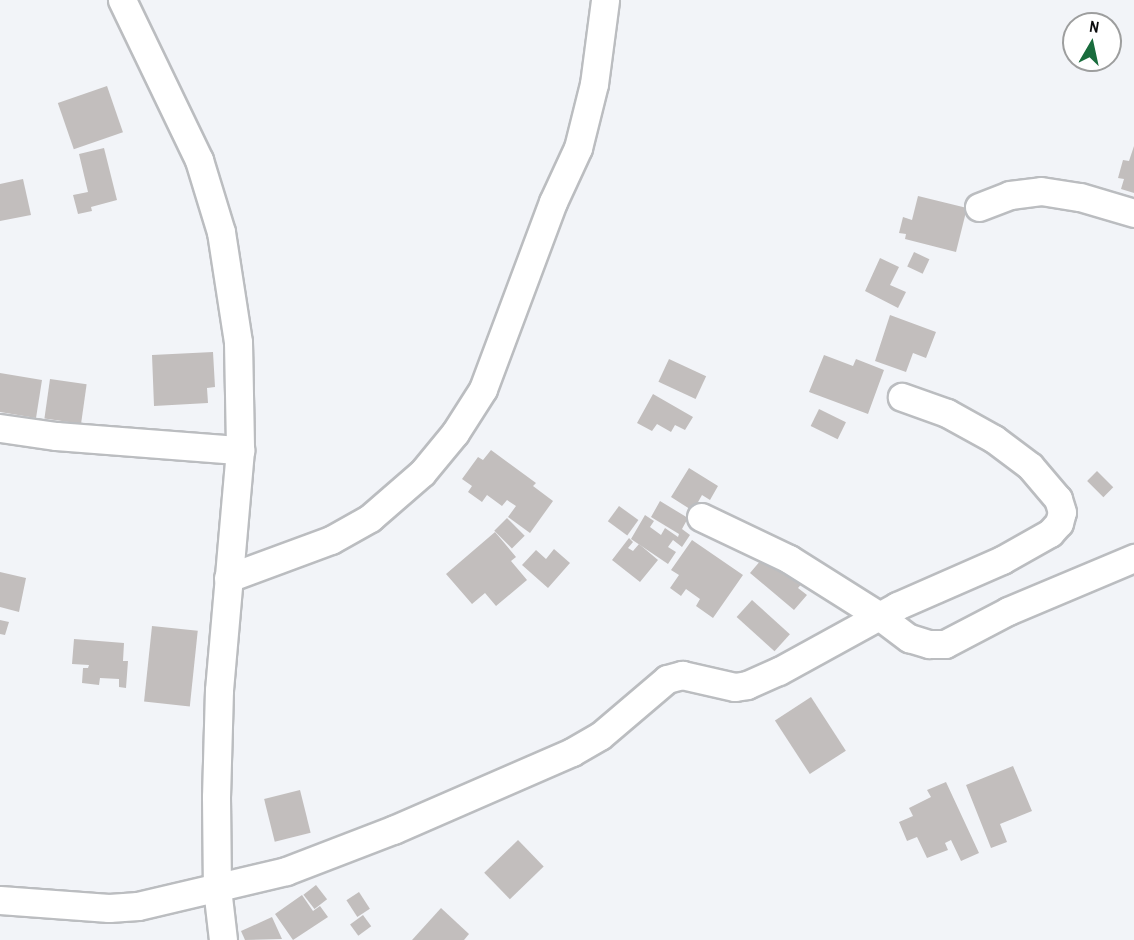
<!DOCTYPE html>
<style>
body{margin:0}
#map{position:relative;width:1134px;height:940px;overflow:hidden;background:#f2f4f8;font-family:"Archivo Narrow",sans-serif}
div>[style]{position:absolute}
.building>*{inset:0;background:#c2bebd;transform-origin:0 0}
.roads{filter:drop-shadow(2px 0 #bbbdc0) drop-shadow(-2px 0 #bbbdc0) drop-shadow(0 2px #bbbdc0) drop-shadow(0 -2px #bbbdc0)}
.street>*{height:27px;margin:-13.5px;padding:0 13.5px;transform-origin:13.5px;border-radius:13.5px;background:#fff}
span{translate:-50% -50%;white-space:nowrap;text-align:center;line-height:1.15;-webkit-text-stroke:4.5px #fff;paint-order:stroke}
.north{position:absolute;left:1062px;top:12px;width:60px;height:60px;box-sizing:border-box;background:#fff;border:2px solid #9d9e9e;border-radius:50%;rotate:9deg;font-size:16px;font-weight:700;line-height:24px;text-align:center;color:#0b0c0d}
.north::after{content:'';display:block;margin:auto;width:21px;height:27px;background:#196c3d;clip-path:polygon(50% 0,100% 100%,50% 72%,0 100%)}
</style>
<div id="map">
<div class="building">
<i style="left:107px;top:86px;width:49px;height:52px;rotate:71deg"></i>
<i style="clip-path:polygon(1134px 146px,1134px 193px,1121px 189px,1124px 179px,1118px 178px,1123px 160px,1129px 161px)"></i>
<i style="clip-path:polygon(104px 148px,117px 200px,91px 207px,92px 211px,78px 214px,73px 195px,88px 192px,79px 154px)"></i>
<i style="clip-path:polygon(23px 179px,31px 215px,0 221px,0 184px)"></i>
<i style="clip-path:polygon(918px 196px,967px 208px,956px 252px,905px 239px,906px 234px,899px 233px,903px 217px,912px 220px)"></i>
<i style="left:914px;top:252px;width:17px;height:16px;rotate:25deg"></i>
<i style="clip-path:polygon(880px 258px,899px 267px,890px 285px,906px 292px,898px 308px,865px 291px)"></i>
<i style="clip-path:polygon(890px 315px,936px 332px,926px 358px,913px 353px,906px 372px,875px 361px)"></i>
<i style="clip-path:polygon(213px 352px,215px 387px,207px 388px,208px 403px,154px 406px,152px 355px)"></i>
<i style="clip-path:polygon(824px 355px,853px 366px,856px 359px,884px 370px,868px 414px,809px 392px)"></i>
<i style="left:669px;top:359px;width:41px;height:25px;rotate:25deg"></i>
<i style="clip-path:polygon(0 373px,42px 380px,36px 418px,0 412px)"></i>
<i style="left:50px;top:379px;width:37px;height:40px;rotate:8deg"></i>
<i style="clip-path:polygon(653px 394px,693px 417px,685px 430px,675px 425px,671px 432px,657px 424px,652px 431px,637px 423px)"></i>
<i style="left:819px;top:409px;width:30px;height:19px;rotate:26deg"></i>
<i style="clip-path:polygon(491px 450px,536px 483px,533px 486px,553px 501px,530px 533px,508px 517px,516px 506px,507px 500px,502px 506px,487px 495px,482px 502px,468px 492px,472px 486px,462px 479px,478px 457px,483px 460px)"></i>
<i style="clip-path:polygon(689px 468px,718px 486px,710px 500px,702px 495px,693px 511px,671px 497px)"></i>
<i style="left:1097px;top:471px;width:23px;height:14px;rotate:45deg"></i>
<i style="clip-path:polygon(660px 501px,688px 518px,682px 529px,690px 535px,682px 547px,673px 540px,668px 547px,676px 552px,668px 564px,631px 539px,645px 515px,654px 521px,650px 527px,661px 535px,665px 528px,678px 537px,679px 534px,651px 517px)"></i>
<i style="left:619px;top:506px;width:24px;height:19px;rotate:36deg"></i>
<i style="left:507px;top:518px;width:25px;height:18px;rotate:45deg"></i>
<i style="clip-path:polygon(495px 532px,516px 557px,511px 561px,527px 580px,496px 606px,485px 593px,472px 604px,446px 574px)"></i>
<i style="clip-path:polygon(629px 538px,633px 542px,628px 548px,633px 551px,639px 544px,658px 560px,640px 582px,612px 560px)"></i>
<i style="clip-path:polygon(692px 540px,743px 575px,713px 618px,696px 606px,700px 599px,686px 589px,681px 596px,670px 588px,679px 575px,671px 570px)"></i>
<i style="clip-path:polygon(554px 549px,570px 563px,548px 588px,522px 565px,536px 550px,546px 559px)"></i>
<i style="clip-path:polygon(766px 554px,805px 580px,798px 588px,807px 595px,794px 610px,750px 573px)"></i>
<i style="clip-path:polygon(0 572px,26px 578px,19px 612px,0 607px)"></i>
<i style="left:752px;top:600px;width:51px;height:23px;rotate:42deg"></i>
<i style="clip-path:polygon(0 620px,9px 622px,5px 635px,0 634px)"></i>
<i style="left:152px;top:626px;width:46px;height:76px;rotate:6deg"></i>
<i style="clip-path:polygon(74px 639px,124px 643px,123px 661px,128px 661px,126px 688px,119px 687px,119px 679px,100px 678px,99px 685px,82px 683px,83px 668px,88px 668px,89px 665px,72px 664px)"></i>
<i style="left:811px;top:697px;width:64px;height:43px;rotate:57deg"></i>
<i style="clip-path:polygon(1013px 766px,1032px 811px,1000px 824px,1007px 842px,991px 848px,966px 785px)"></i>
<i style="clip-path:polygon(946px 782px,979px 853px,961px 861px,951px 840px,945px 843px,948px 850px,927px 858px,917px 837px,907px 841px,899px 822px,913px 816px,909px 808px,931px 797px,927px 790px)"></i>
<i style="left:300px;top:790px;width:44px;height:37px;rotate:76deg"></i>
<i style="left:518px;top:840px;width:37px;height:47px;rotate:46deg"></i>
<i style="left:316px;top:885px;width:18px;height:16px;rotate:52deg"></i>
<i style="left:359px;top:892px;width:20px;height:15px;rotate:57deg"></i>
<i style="clip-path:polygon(302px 895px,313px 911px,320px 906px,328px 917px,293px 940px,275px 914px)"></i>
<i style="clip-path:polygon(441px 908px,469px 934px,464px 940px,412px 940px)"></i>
<i style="left:363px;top:915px;width:14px;height:16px;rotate:54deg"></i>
<i style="clip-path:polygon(272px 917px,282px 939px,245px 940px,241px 931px)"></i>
</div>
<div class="roads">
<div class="street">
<i style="left:122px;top:0;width:178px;rotate:64.3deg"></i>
<i style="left:199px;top:160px;width:75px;rotate:73deg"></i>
<i style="left:221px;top:232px;width:111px;rotate:81.2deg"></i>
<i style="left:238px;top:342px;width:108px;rotate:88.9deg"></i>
<i style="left:240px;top:450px;width:241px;rotate:95deg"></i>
<i style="left:219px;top:690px;width:107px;rotate:91.6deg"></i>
<i style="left:216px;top:797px;width:91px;rotate:89.4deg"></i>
<i style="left:217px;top:888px;width:52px;rotate:83.4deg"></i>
<i style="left:979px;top:207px;width:33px;rotate:-21deg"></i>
<i style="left:1010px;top:195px;width:31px;rotate:-7deg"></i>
<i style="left:1041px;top:191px;width:39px;rotate:9deg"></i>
<i style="left:1080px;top:197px;width:56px;rotate:16.5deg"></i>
<i style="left:0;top:428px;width:57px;rotate:8.1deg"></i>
<i style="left:56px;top:436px;width:185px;rotate:4.4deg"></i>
<i style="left:701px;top:517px;width:98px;rotate:25.5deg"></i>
<i style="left:789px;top:559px;width:105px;rotate:32.2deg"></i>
<i style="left:878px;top:615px;width:39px;rotate:37deg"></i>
<i style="left:909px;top:638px;width:21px;rotate:17deg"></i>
<i style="left:929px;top:644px;width:16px"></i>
<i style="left:945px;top:644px;width:71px;rotate:-27.6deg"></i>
<i style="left:1008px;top:611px;width:137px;rotate:-22.8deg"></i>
<i style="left:228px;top:578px;width:110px;rotate:-20.3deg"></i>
<i style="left:331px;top:540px;width:45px;rotate:-29.4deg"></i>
<i style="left:370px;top:518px;width:69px;rotate:-40.9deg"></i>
<i style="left:422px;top:473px;width:52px;rotate:-50.5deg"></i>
<i style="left:455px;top:433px;width:52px;rotate:-57.5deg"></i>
<i style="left:483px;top:389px;width:200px;rotate:-69.5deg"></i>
<i style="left:553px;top:202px;width:60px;rotate:-65.2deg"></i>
<i style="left:578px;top:148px;width:66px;rotate:-76deg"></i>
<i style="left:594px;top:84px;width:85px;rotate:-82.5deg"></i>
<i style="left:0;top:900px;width:109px;rotate:4.2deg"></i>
<i style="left:109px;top:908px;width:29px;rotate:-4deg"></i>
<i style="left:138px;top:906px;width:152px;rotate:-13.3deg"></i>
<i style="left:286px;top:871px;width:115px;rotate:-21deg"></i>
<i style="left:393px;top:830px;width:195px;rotate:-23.5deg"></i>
<i style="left:572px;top:752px;width:32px;rotate:-30deg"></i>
<i style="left:600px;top:736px;width:88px;rotate:-40.4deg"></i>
<i style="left:667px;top:679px;width:16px;rotate:-15deg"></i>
<i style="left:682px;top:675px;width:54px;rotate:12.8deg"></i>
<i style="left:735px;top:687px;width:12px;rotate:-9deg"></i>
<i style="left:747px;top:685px;width:35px;rotate:-24deg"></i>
<i style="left:779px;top:671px;width:135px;rotate:-28.8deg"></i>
<i style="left:897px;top:606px;width:115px;rotate:-23.7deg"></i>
<i style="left:1002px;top:560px;width:55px;rotate:-29.4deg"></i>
<i style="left:1050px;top:533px;width:13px;rotate:-48deg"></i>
<i style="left:1059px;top:523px;width:11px;rotate:-75deg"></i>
<i style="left:1062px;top:512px;width:14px;rotate:-107deg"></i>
<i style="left:1058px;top:499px;width:43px;rotate:-130.3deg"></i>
<i style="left:1030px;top:466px;width:45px;rotate:-143.1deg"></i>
<i style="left:994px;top:439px;width:54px;rotate:-151deg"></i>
<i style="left:947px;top:413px;width:48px;rotate:-160.4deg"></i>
</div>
</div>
<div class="north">N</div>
</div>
